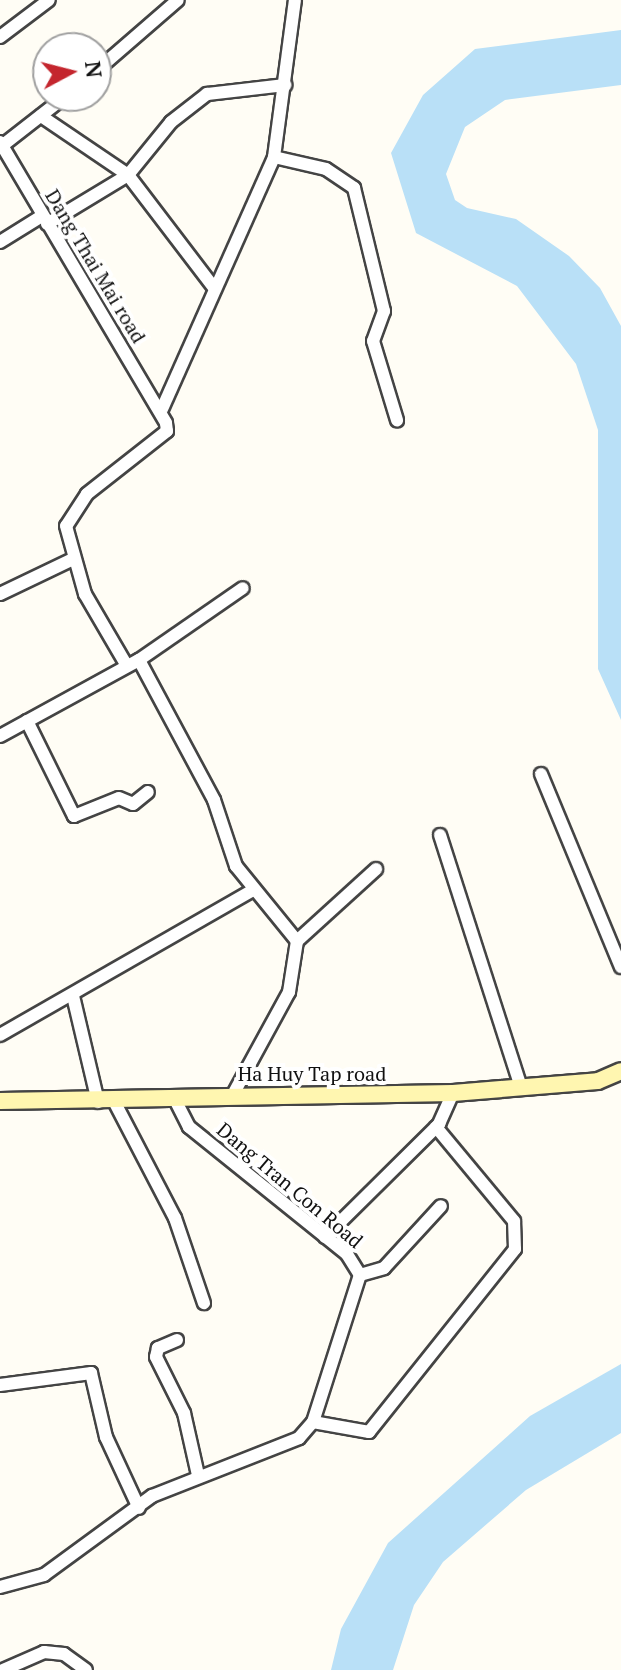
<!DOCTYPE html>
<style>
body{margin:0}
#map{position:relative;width:621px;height:1670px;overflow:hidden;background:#fffdf5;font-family:"PT Serif",serif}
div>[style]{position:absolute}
.water>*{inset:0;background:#b9e0f7}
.roads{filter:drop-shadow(2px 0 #444) drop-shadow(-2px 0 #444) drop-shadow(0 2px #444) drop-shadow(0 -2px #444)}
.street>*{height:12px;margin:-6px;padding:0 6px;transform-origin:6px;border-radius:6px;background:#fff}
.secondary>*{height:16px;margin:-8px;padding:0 8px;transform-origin:8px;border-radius:8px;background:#fff6b0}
span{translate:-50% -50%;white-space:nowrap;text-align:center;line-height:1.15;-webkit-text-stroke:8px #fff;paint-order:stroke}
.street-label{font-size:20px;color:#111}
.north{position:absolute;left:32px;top:32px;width:80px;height:80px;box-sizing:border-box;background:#fff;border:2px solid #a0a0a0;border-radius:50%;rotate:83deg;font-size:22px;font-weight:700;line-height:32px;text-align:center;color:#111}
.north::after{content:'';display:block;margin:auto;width:28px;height:36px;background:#c4262e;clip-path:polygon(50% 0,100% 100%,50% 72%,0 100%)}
</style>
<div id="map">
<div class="water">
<i style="clip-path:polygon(621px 30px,621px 85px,505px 100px,465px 127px,446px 174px,455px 200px,467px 208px,516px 219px,569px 256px,600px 288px,621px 326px,621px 720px,598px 669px,598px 430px,576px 364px,517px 286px,416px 233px,391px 153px,423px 95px,475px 49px)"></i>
<i style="clip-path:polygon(621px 1364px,621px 1433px,526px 1490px,443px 1562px,414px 1605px,393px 1670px,331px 1670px,341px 1629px,388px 1543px,530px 1416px)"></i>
</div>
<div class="roads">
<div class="street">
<i style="left:0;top:37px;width:61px;rotate:-37.1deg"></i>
<i style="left:96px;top:71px;width:108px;rotate:-40.9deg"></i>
<i style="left:41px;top:116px;width:105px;rotate:34.1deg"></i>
<i style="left:128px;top:175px;width:142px;rotate:52.7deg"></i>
<i style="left:0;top:142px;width:326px;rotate:59.4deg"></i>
<i style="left:166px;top:423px;width:8px;rotate:83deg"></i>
<i style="left:167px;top:431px;width:102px;rotate:141.8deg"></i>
<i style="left:87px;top:494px;width:38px;rotate:123deg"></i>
<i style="left:66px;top:526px;width:71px;rotate:74.4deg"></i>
<i style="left:85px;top:594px;width:83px;rotate:59.7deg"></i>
<i style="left:3px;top:145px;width:80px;rotate:-37.9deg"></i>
<i style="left:274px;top:157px;width:53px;rotate:13deg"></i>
<i style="left:326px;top:169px;width:34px;rotate:34deg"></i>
<i style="left:354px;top:188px;width:127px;rotate:76.3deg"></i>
<i style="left:384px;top:311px;width:32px;rotate:110deg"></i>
<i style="left:373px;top:341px;width:83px;rotate:73.1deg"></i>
<i style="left:47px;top:224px;width:95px;rotate:-31.2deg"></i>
<i style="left:128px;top:175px;width:68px;rotate:-50.9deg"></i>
<i style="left:171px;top:122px;width:46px;rotate:-37.9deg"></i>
<i style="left:207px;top:94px;width:79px;rotate:-6.6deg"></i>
<i style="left:0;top:242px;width:49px;rotate:-31.8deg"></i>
<i style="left:162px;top:409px;width:276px;rotate:-66deg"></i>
<i style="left:274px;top:157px;width:158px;rotate:-82.4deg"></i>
<i style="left:0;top:594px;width:81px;rotate:-25.6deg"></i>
<i style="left:139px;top:660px;width:159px;rotate:61.8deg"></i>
<i style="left:214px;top:800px;width:70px;rotate:71.6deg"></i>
<i style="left:236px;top:866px;width:97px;rotate:50.9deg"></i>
<i style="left:297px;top:941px;width:52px;rotate:98.9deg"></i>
<i style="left:289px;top:992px;width:115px;rotate:118.6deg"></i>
<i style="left:27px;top:721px;width:106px;rotate:63.7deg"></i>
<i style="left:74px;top:816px;width:48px;rotate:-21.8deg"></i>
<i style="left:119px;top:798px;width:15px;rotate:23deg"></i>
<i style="left:133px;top:804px;width:19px;rotate:-39deg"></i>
<i style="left:0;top:736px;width:158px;rotate:-28.7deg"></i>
<i style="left:139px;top:660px;width:126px;rotate:-34.7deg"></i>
<i style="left:541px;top:774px;width:209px;rotate:67.5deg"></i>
<i style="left:440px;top:835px;width:265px;rotate:72.2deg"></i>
<i style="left:297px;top:941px;width:107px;rotate:-42.3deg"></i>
<i style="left:73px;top:996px;width:109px;rotate:76.7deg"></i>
<i style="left:0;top:1035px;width:292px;rotate:-29.8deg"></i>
<i style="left:114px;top:1101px;width:132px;rotate:62.5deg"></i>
<i style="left:175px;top:1218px;width:90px;rotate:71.2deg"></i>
<i style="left:325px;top:1237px;width:161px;rotate:-44.7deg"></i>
<i style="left:439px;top:1124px;width:34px;rotate:-66deg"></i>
<i style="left:360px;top:1275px;width:25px;rotate:-16deg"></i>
<i style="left:384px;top:1268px;width:84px;rotate:-47.4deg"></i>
<i style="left:177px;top:1340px;width:21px;rotate:157deg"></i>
<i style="left:158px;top:1348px;width:9px;rotate:103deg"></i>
<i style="left:156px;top:1357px;width:63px;rotate:63.4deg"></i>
<i style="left:184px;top:1413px;width:64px;rotate:77.3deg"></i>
<i style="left:0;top:1385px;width:92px;rotate:-7.5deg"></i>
<i style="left:91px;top:1373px;width:66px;rotate:76.8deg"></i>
<i style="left:106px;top:1437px;width:78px;rotate:65.1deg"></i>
<i style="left:313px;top:1422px;width:57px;rotate:10.1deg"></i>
<i style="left:369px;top:1432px;width:234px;rotate:-51.4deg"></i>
<i style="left:515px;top:1249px;width:28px;rotate:-92deg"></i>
<i style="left:514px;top:1221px;width:122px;rotate:-129.7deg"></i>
<i style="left:0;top:1587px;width:46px;rotate:-15.3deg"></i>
<i style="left:44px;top:1575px;width:134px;rotate:-36.2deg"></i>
<i style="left:152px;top:1496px;width:158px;rotate:-21.5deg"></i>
<i style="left:299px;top:1438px;width:21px;rotate:-49deg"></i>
<i style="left:313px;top:1422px;width:154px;rotate:-72.3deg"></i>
<i style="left:360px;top:1275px;width:25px;rotate:-122deg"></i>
<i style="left:347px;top:1254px;width:203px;rotate:-141.2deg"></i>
<i style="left:189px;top:1127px;width:31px;rotate:-117deg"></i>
<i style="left:3px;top:1670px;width:45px;rotate:-23.7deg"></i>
<i style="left:44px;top:1652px;width:20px;rotate:6deg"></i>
<i style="left:64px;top:1654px;width:27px;rotate:36deg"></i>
</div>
<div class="secondary">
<i style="left:0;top:1101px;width:453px;rotate:-1deg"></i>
<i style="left:453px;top:1093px;width:145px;rotate:-4.7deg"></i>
<i style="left:598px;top:1081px;width:25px;rotate:-23deg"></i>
</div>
</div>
<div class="street-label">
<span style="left:96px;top:266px;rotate:59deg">Dang Thai Mai road</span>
<span style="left:312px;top:1073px">Ha Huy Tap road</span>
<span style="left:290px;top:1185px;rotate:40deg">Dang Tran Con Road</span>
</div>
<div class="north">N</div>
</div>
